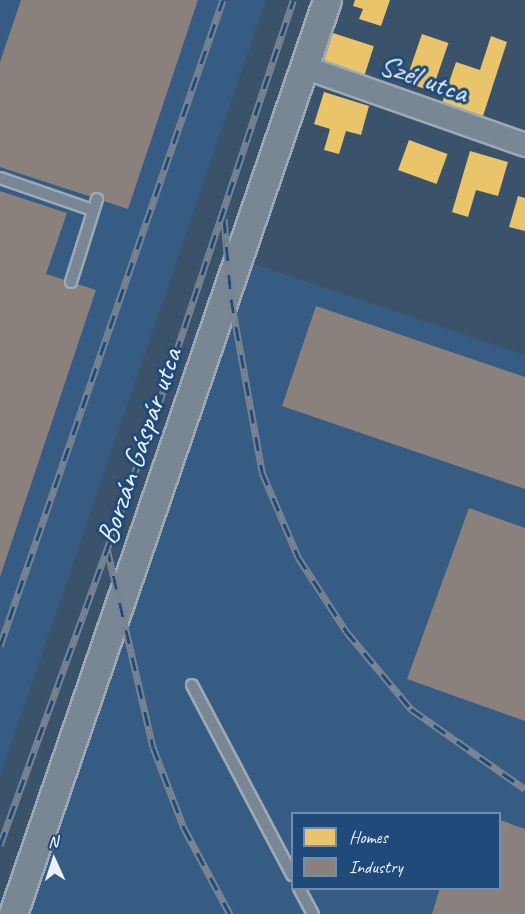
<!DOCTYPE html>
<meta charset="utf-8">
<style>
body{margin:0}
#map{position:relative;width:525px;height:914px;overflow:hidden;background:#3b526b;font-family:Caveat,sans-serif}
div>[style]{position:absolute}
.built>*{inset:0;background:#365c84}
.homes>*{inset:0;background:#e9c46a;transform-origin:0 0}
.industry>*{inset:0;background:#8a817c}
.roads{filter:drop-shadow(2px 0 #9da9b6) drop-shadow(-2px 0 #9da9b6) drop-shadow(0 2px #9da9b6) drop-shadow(0 -2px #9da9b6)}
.service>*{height:10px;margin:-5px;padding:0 5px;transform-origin:5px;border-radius:5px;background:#798694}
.minor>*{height:22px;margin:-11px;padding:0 11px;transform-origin:11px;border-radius:11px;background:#798694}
.tertiary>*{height:27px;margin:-13.5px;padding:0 13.5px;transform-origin:13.5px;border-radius:13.5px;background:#798694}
.rail>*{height:7px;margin-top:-3.5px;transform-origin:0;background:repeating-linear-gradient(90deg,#1f4a7a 0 14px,#788491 0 28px);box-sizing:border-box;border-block:2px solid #788491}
span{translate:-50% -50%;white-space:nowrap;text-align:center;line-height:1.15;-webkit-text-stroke:6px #1f4a7a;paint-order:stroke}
.street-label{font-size:30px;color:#e8f1f8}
.legend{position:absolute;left:291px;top:812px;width:210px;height:78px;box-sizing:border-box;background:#1f4a7a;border:2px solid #6f8dac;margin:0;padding:8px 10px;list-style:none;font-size:18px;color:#e8f1f8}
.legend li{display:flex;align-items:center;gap:12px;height:30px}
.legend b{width:30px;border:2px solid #6f8dac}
.north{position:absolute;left:24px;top:830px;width:60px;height:60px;-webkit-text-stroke:4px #1f4a7a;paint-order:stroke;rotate:357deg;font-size:16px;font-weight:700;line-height:24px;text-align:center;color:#e8f1f8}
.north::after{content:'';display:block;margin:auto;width:21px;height:27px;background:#e8f1f8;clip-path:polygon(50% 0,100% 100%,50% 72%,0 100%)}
</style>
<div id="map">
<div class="built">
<i style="clip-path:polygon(0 0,266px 0,0 777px)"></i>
<i style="clip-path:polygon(evenodd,252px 263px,525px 355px,525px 914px,30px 914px,252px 263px,292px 814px,500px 814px,500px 888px,292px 888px,292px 814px)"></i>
</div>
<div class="homes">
<i style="clip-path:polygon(355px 0,390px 0,381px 26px,359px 19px,363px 9px,353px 6px)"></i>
<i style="left:333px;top:33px;width:43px;height:32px;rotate:18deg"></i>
<i style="left:422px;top:34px;width:28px;height:51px;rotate:19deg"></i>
<i style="clip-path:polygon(491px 36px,507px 42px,483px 116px,442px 103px,456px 62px,480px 70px)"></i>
<i style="clip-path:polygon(324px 92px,369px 106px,361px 135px,346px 131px,339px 154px,324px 150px,330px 129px,314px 124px)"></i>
<i style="left:409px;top:140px;width:41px;height:32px;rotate:20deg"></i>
<i style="clip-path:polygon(470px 151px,508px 162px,498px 196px,476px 190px,468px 217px,452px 212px)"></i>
<i style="clip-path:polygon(518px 196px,525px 198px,525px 231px,509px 227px)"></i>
</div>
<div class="industry">
<i style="clip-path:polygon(21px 0,198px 0,128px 209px,0 167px,0 62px)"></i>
<i style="clip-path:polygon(0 191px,67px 213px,46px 274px,96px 290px,0 577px)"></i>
<i style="clip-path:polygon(316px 306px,525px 377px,525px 489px,282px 406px)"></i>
<i style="clip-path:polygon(469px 508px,525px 528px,525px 721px,407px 679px)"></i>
<i style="clip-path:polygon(500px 820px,525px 829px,525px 914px,432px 914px,440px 888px,500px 888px)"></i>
</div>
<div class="roads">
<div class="service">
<i style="left:0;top:178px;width:98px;rotate:19deg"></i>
<i style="left:71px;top:282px;width:87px;rotate:-72.6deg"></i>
<i style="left:192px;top:685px;width:215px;rotate:62.2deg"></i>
<i style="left:299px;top:888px;width:30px;rotate:62deg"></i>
</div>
<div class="minor">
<i style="left:304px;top:67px;width:234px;rotate:19.4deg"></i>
</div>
<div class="tertiary">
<i style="left:13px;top:914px;width:966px;rotate:-71.04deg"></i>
</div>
</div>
<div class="rail">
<i style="left:224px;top:219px;width:80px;rotate:85deg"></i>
<i style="left:231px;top:299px;width:176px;rotate:79.8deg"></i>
<i style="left:262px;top:472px;width:92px;rotate:67deg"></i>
<i style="left:298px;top:557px;width:88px;rotate:57deg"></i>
<i style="left:346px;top:631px;width:102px;rotate:50.2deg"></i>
<i style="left:411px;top:709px;width:139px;rotate:35.1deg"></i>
<i style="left:107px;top:548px;width:204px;rotate:77deg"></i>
<i style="left:153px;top:747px;width:87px;rotate:69.1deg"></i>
<i style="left:184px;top:828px;width:98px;rotate:61.9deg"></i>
<i style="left:0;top:646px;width:683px;rotate:-70.96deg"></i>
<i style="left:0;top:845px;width:437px;rotate:-70.1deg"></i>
<i style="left:149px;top:434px;width:457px;rotate:-71.6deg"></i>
</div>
<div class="street-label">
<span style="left:424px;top:78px;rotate:19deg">Szél utca</span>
<span style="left:139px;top:446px;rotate:-71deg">Borzán Gáspár utca</span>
</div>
<ul class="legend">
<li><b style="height:16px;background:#e9c46a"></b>Homes</li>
<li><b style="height:16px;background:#8a817c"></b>Industry</li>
</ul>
<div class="north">N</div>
</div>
